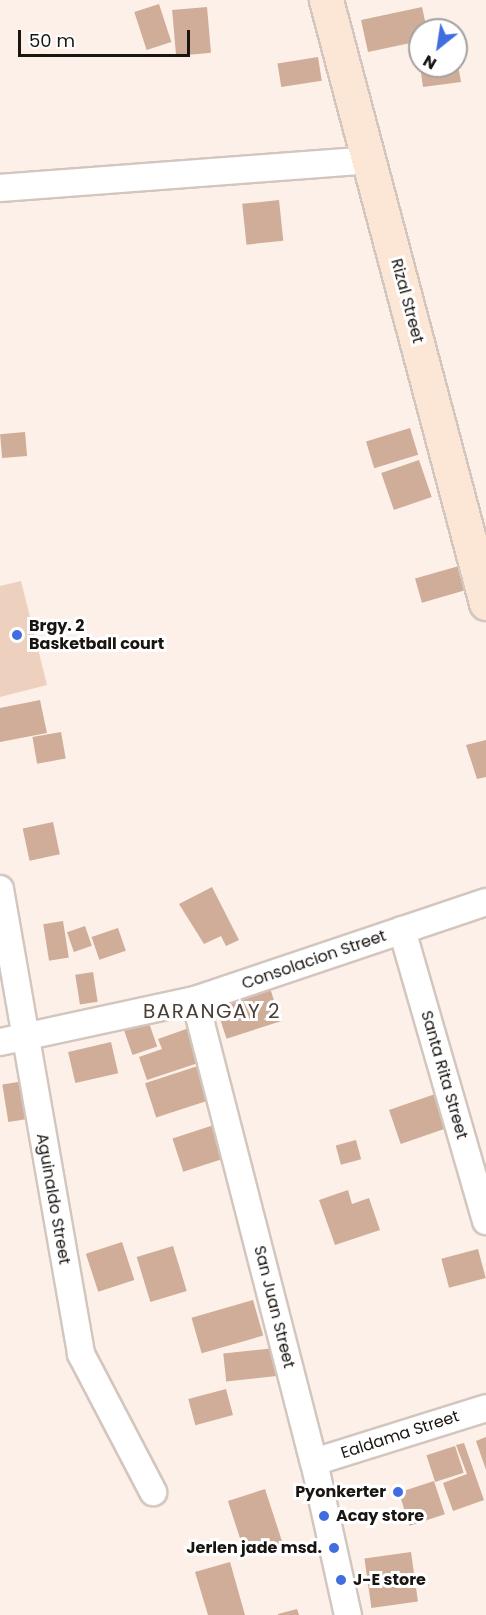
<!DOCTYPE html>
<style>
body{margin:0}
#map{position:relative;width:486px;height:1615px;overflow:hidden;background:#fdf0e8;font-family:Poppins,sans-serif}
div>[style]{position:absolute}
.green>*{inset:0;background:#edd0bd}
.building>*{inset:0;background:#cfad98;transform-origin:0 0}
.roads{filter:drop-shadow(2px 0 #d2c6be) drop-shadow(-2px 0 #d2c6be) drop-shadow(0 2px #d2c6be) drop-shadow(0 -2px #d2c6be)}
.street>*{height:26px;margin:-13px;padding:0 13px;transform-origin:13px;border-radius:13px;background:#fff}
.secondary>*{height:33px;margin:-16.5px;padding:0 16.5px;transform-origin:16.5px;border-radius:16.5px;background:#fce6d6}
.dots>*{width:16px;height:16px;translate:-50% -50%;box-sizing:border-box;border:3px solid #fff;border-radius:50%}
span{translate:-50% -50%;white-space:nowrap;text-align:center;line-height:1.15;-webkit-text-stroke:6px #fff;paint-order:stroke}
.street-label{font-size:16px;color:#191512}
.poi-label{font-size:16px;color:#191512;font-weight:700}
.left{translate:0 -50%;text-align:left}
.right{translate:-100% -50%;text-align:right}
.quarter-label{font-size:20px;color:#4a403a;letter-spacing:1.5px}
.north{position:absolute;left:408px;top:18px;width:60px;height:60px;box-sizing:border-box;background:#fff;border:2px solid #a3a1a0;border-radius:50%;rotate:210deg;font-size:16px;font-weight:700;line-height:24px;text-align:center;color:#191512}
.north::after{content:'';display:block;margin:auto;width:21px;height:27px;background:#416edf;clip-path:polygon(50% 0,100% 100%,50% 72%,0 100%)}
.scale{position:absolute;left:18px;top:30px;width:172px;height:27px;box-sizing:border-box;border:3px solid #191512;border-top:0;padding-left:8px;font-size:18px;line-height:21px;white-space:nowrap;color:#191512;-webkit-text-stroke:4px #fff;paint-order:stroke}
</style>
<div id="map">
<div class="green">
<i style="clip-path:polygon(21px 581px,47px 685px,0 697px,0 586px)"></i>
</div>
<div class="building">
<i style="left:159px;top:4px;width:40px;height:26px;rotate:72deg"></i>
<i style="left:207px;top:7px;width:46px;height:35px;rotate:85deg"></i>
<i style="clip-path:polygon(422px 7px,427px 30px,420px 30px,420px 41px,368px 52px,361px 20px)"></i>
<i style="left:318px;top:57px;width:24px;height:41px;rotate:81deg"></i>
<i style="clip-path:polygon(457px 59px,461px 82px,423px 87px,420px 66px,456px 66px)"></i>
<i style="left:279px;top:200px;width:41px;height:37px;rotate:84deg"></i>
<i style="left:410px;top:428px;width:28px;height:46px;rotate:73deg"></i>
<i style="left:25px;top:432px;width:24px;height:25px;rotate:85deg"></i>
<i style="left:419px;top:460px;width:39px;height:40px;rotate:71deg"></i>
<i style="left:466px;top:564px;width:25px;height:53px;rotate:74deg"></i>
<i style="clip-path:polygon(40px 700px,47px 733px,0 742px,0 708px)"></i>
<i style="left:61px;top:732px;width:27px;height:29px;rotate:80deg"></i>
<i style="clip-path:polygon(486px 740px,486px 777px,477px 779px,466px 745px)"></i>
<i style="left:53px;top:822px;width:33px;height:31px;rotate:78deg"></i>
<i style="clip-path:polygon(212px 887px,239px 940px,226px 946px,221px 936px,204px 944px,179px 904px)"></i>
<i style="left:63px;top:921px;width:37px;height:20px;rotate:81deg"></i>
<i style="left:85px;top:926px;width:21px;height:19px;rotate:71deg"></i>
<i style="left:118px;top:928px;width:24px;height:28px;rotate:71deg"></i>
<i style="left:93px;top:972px;width:30px;height:18px;rotate:81deg"></i>
<i style="left:269px;top:985px;width:38px;height:57px;rotate:72deg"></i>
<i style="left:148px;top:1020px;width:28px;height:26px;rotate:71deg"></i>
<i style="clip-path:polygon(189px 1028px,201px 1062px,147px 1080px,139px 1057px,162px 1049px,158px 1039px)"></i>
<i style="left:111px;top:1042px;width:32px;height:44px;rotate:77deg"></i>
<i style="left:204px;top:1064px;width:36px;height:62px;rotate:72deg"></i>
<i style="left:31px;top:1080px;width:38px;height:29px;rotate:81deg"></i>
<i style="left:441px;top:1092px;width:36px;height:55px;rotate:71deg"></i>
<i style="left:220px;top:1123px;width:35px;height:50px;rotate:72deg"></i>
<i style="left:356px;top:1140px;width:20px;height:21px;rotate:75deg"></i>
<i style="clip-path:polygon(348px 1190px,352px 1204px,369px 1198px,380px 1230px,335px 1245px,319px 1200px)"></i>
<i style="left:122px;top:1242px;width:40px;height:38px;rotate:72deg"></i>
<i style="left:173px;top:1246px;width:47px;height:38px;rotate:73deg"></i>
<i style="left:478px;top:1249px;width:30px;height:38px;rotate:75deg"></i>
<i style="left:253px;top:1300px;width:37px;height:64px;rotate:74deg"></i>
<i style="left:276px;top:1348px;width:28px;height:53px;rotate:84deg"></i>
<i style="left:226px;top:1389px;width:27px;height:39px;rotate:75deg"></i>
<i style="clip-path:polygon(486px 1437px,486px 1470px,476px 1441px)"></i>
<i style="clip-path:polygon(464px 1443px,484px 1500px,453px 1511px,443px 1483px,467px 1474px,456px 1445px)"></i>
<i style="left:455px;top:1446px;width:28px;height:30px;rotate:72deg"></i>
<i style="left:434px;top:1481px;width:35px;height:37px;rotate:72deg"></i>
<i style="left:265px;top:1489px;width:57px;height:39px;rotate:72deg"></i>
<i style="left:411px;top:1552px;width:50px;height:47px;rotate:82deg"></i>
<i style="clip-path:polygon(230px 1562px,245px 1615px,208px 1615px,195px 1572px)"></i>
<i style="clip-path:polygon(297px 1609px,299px 1615px,278px 1615px,278px 1614px)"></i>
</div>
<div class="roads">
<div class="street">
<i style="left:0;top:188px;width:370px;rotate:-4.3deg"></i>
<i style="left:0;top:889px;width:472px;rotate:80.1deg"></i>
<i style="left:81px;top:1354px;width:156px;rotate:62.4deg"></i>
<i style="left:402px;top:930px;width:303px;rotate:73.9deg"></i>
<i style="left:195px;top:1000px;width:477px;rotate:75.6deg"></i>
<i style="left:314px;top:1462px;width:157px;rotate:77.5deg"></i>
<i style="left:0;top:1042px;width:199px;rotate:-12.2deg"></i>
<i style="left:195px;top:1000px;width:307px;rotate:-18.6deg"></i>
<i style="left:314px;top:1462px;width:180px;rotate:-17.4deg"></i>
</div>
<div class="secondary">
<i style="left:326px;top:0;width:624px;rotate:75.14deg"></i>
</div>
</div>
<div class="dots">
<i style="left:17px;top:635px;background:#416edf"></i>
<i style="left:398px;top:1492px;background:#416edf"></i>
<i style="left:324px;top:1516px;background:#416edf"></i>
<i style="left:334px;top:1548px;background:#416edf"></i>
<i style="left:341px;top:1580px;background:#416edf"></i>
</div>
<div class="street-label">
<span style="left:407px;top:301px;rotate:75deg">Rizal Street</span>
<span style="left:314px;top:960px;rotate:-19deg">Consolacion Street</span>
<span style="left:444px;top:1075px;rotate:74deg">Santa Rita Street</span>
<span style="left:53px;top:1199px;rotate:80deg">Aguinaldo Street</span>
<span style="left:274px;top:1307px;rotate:76deg">San Juan Street</span>
<span style="left:400px;top:1435px;rotate:-18deg">Ealdama Street</span>
</div>
<div class="poi-label">
<span class="left" style="left:29px;top:635px">Brgy. 2<br>Basketball court</span>
<span class="right" style="left:386px;top:1492px">Pyonkerter</span>
<span class="left" style="left:336px;top:1516px">Acay store</span>
<span class="right" style="left:322px;top:1548px">Jerlen jade msd.</span>
<span class="left" style="left:353px;top:1580px">J-E store</span>
</div>
<div class="quarter-label">
<span style="left:212px;top:1011px">BARANGAY 2</span>
</div>
<div class="north">N</div>
<div class="scale">50 m</div>
</div>
